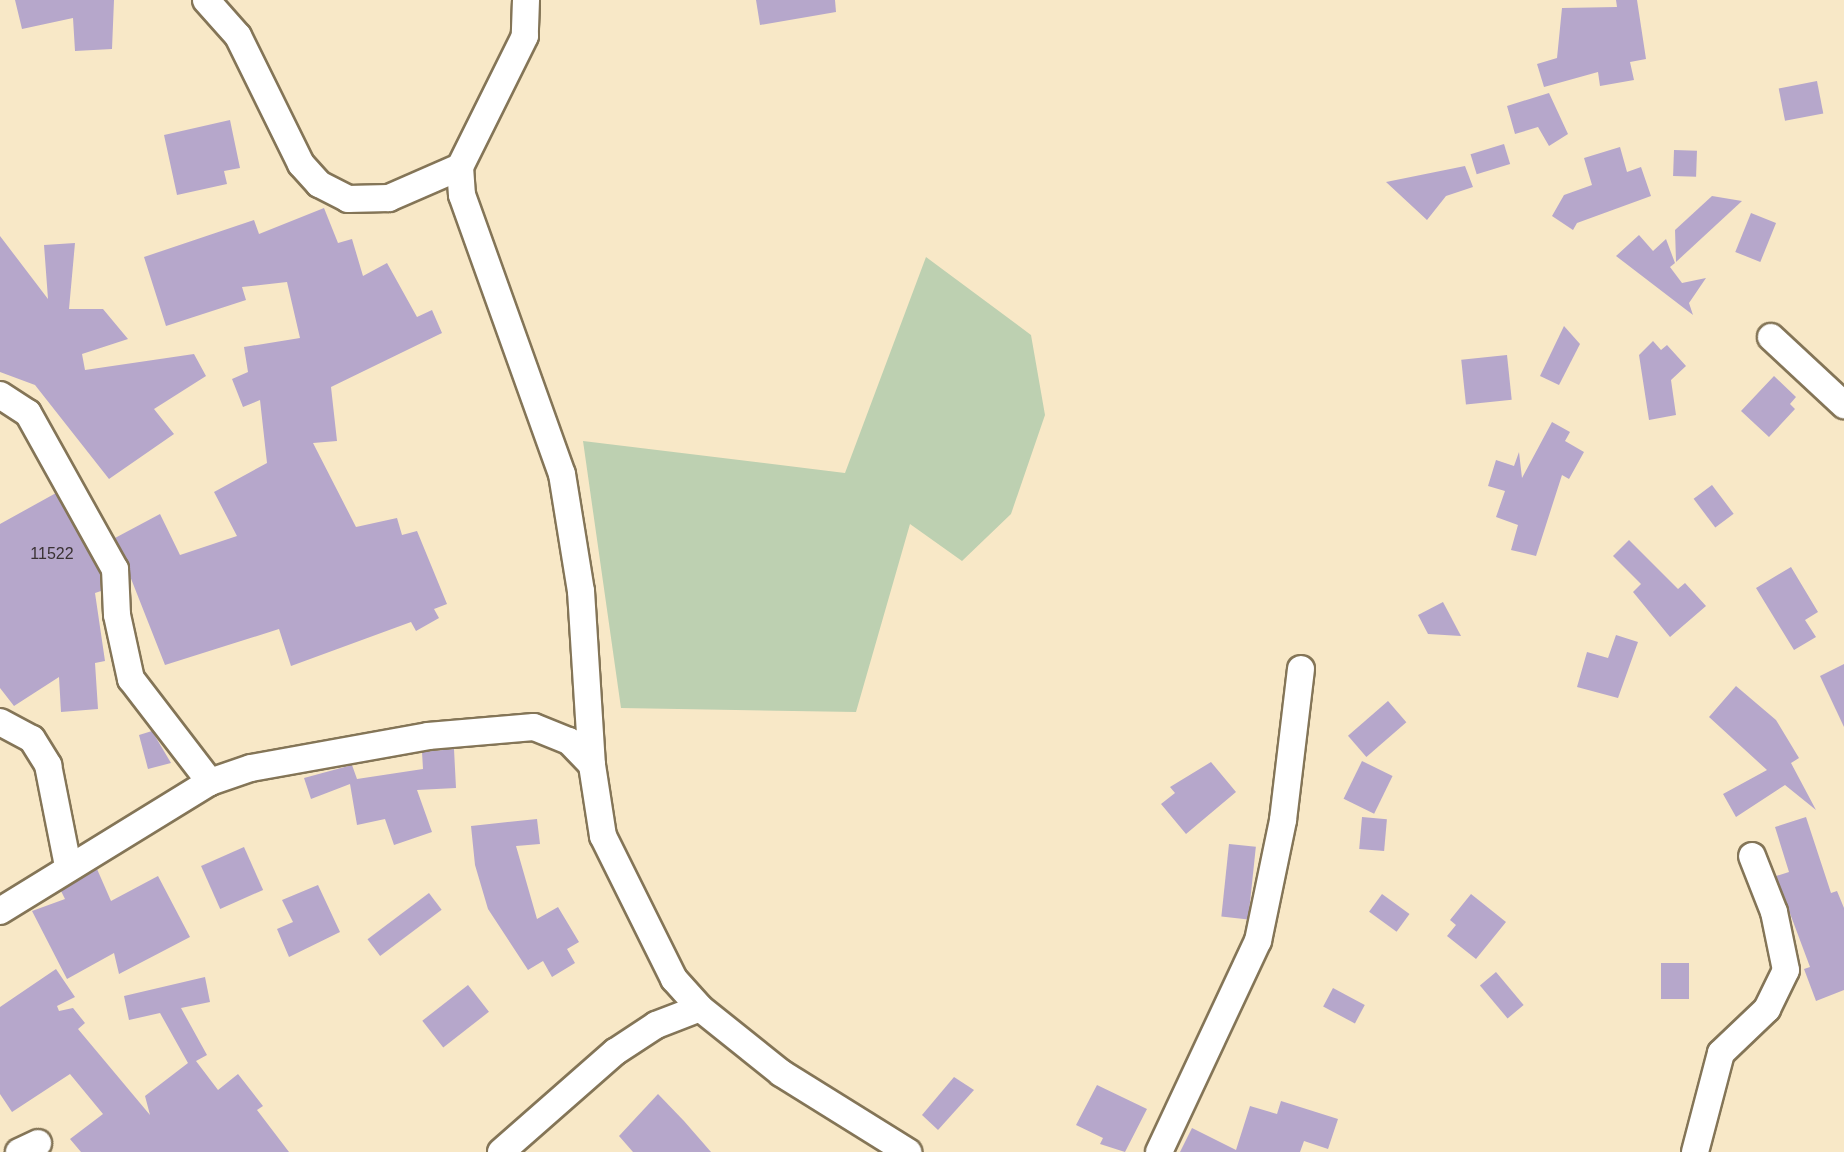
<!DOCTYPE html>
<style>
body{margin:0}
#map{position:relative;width:1844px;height:1152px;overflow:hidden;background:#f8e8c7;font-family:Helvetica,sans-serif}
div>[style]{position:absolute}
.green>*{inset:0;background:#bdd0b1}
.building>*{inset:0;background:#b6a7cb;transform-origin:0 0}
.roads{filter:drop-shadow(2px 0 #847557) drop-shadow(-2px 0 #847557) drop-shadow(0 2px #847557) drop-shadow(0 -2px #847557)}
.street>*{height:26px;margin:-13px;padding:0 13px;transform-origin:13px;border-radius:13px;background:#fff}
span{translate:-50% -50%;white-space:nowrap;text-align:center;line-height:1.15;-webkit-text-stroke:4.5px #f8e8c7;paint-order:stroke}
.number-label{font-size:16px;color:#3a3234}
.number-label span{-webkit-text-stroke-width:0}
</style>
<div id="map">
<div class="green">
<i style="clip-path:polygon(926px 257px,1031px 335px,1045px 415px,1011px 514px,962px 561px,910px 524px,856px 712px,621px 708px,583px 441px,845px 473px)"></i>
</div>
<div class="building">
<i style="clip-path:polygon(15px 0,114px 0,112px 49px,75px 51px,73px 18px,22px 29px)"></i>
<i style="clip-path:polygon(756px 0,835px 0,836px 12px,760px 25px)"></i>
<i style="clip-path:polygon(1616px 0,1637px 0,1646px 59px,1630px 62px,1634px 80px,1600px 86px,1598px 72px,1544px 87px,1537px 64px,1557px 58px,1562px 8px,1617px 7px)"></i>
<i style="left:1817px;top:81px;width:33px;height:39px;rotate:79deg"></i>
<i style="clip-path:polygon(1549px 93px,1568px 134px,1549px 146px,1538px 127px,1515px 134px,1507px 106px)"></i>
<i style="clip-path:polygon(230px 120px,240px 168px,224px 171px,227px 184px,177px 195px,164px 135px)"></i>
<i style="left:1504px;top:144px;width:21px;height:35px;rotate:73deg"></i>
<i style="clip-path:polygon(1620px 147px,1627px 172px,1641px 167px,1651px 196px,1577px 223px,1573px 230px,1552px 216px,1564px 195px,1592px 185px,1584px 158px)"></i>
<i style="left:1674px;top:150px;width:23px;height:26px;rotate:2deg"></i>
<i style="clip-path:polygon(1465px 166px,1473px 187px,1446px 196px,1427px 220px,1386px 182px)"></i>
<i style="clip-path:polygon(1712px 196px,1742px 201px,1676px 262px,1675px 230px)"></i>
<i style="clip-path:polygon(324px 208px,338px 243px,352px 239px,363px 276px,387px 263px,417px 317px,432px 310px,442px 333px,331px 387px,337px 441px,313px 443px,356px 527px,397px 518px,402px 535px,417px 531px,447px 604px,434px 609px,439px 618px,416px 631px,411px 622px,291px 666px,279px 629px,165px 665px,115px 538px,160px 514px,180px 555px,237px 536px,214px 492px,267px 463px,260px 400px,243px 407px,232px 379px,248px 372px,244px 347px,300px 338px,287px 282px,242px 287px,246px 300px,166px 326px,144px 257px,254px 220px,259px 234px)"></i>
<i style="left:1751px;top:213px;width:27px;height:42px;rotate:22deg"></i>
<i style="clip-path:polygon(1639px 235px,1653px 251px,1666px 239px,1675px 263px,1670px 267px,1682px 283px,1706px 278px,1689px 303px,1693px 315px,1616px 256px)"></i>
<i style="clip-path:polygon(0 236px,48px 299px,44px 245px,75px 243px,69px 309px,103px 309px,128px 339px,82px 354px,85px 370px,194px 354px,206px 376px,154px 409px,174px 434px,109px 479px,35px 385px,0 372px)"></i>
<i style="clip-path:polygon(1564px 326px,1580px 344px,1559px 385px,1540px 376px)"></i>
<i style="clip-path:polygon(1653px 341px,1661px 350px,1667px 345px,1686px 366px,1671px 380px,1676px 415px,1649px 420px,1639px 355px)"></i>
<i style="left:1507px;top:355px;width:45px;height:46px;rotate:84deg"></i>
<i style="clip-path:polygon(1774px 376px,1796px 397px,1790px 404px,1795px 409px,1769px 437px,1741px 411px)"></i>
<i style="clip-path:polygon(1552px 422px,1570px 432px,1565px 441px,1584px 452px,1569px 479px,1562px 475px,1536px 556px,1511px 550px,1518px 525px,1496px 517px,1505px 491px,1488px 486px,1496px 460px,1514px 466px,1519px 452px,1522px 478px)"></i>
<i style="left:1712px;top:485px;width:36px;height:23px;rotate:53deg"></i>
<i style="clip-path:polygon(56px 493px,100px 573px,101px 591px,95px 593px,105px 661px,95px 663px,98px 709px,61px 712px,59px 677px,14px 706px,0 688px,0 524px)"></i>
<i style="clip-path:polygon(1629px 540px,1678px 589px,1685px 583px,1706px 606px,1670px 637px,1633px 592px,1641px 584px,1613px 556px)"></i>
<i style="clip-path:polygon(1791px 567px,1818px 612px,1805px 620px,1816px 637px,1794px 650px,1756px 588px)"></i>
<i style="clip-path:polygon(1443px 602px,1461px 636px,1428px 634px,1418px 615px)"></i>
<i style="clip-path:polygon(1616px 635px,1638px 642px,1618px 698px,1577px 687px,1587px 652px,1608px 658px)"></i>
<i style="clip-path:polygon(1844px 664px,1844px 727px,1820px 676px)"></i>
<i style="clip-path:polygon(1736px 686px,1776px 720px,1799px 758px,1791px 763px,1816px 810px,1785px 785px,1736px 817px,1723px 794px,1767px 770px,1709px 717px)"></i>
<i style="left:1388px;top:701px;width:28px;height:53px;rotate:49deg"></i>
<i style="clip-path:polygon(152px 731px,171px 763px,148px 769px,139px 735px)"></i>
<i style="clip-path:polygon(454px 749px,456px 788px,417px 790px,432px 832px,394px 845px,385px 819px,357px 825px,350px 784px,311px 799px,304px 778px,352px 765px,357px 779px,423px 769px,422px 752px)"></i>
<i style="left:1362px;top:761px;width:34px;height:42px;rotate:26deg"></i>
<i style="clip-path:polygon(1211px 762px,1236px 792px,1186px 834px,1161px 804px,1175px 793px,1170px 787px)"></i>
<i style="left:1362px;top:817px;width:25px;height:32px;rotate:5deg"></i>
<i style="clip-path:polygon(1806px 817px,1831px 893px,1837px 891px,1844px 908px,1844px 990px,1816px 1001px,1804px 969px,1810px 967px,1776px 876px,1789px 872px,1775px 827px)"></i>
<i style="clip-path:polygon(537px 819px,540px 844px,516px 846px,537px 919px,558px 907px,579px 942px,567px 949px,575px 963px,552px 977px,543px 961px,528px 970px,488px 909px,475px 865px,471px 826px)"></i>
<i style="left:1229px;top:844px;width:27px;height:73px;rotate:6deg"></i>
<i style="left:244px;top:847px;width:47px;height:47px;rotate:66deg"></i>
<i style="clip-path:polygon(97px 869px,111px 901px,158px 876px,190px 937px,119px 974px,114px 953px,67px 979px,32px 911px,65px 899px,61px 891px)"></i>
<i style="clip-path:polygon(318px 885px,340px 932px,289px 957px,277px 929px,293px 922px,282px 900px)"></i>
<i style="left:429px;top:893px;width:21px;height:77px;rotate:53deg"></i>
<i style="left:1382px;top:894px;width:34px;height:22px;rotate:36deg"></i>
<i style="clip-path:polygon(1471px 894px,1506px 922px,1476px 959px,1447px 936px,1456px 925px,1450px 920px)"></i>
<i style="left:1661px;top:963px;width:28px;height:36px"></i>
<i style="clip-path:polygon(56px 969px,75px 997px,57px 1006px,59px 1011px,73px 1008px,85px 1023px,78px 1029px,150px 1115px,145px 1096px,188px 1063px,160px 1013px,129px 1020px,124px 996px,205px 977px,210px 1002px,181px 1008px,207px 1055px,196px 1061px,218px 1090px,238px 1074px,263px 1106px,257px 1110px,289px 1152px,81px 1152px,70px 1139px,103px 1114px,70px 1074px,12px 1112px,0 1094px,0 1007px)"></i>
<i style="left:1496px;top:972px;width:43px;height:21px;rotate:50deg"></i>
<i style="left:468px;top:985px;width:34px;height:58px;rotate:52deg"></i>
<i style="left:1333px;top:988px;width:36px;height:21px;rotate:28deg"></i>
<i style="clip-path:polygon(954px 1077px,974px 1090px,938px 1130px,922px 1115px)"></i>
<i style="clip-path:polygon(1097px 1085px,1147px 1109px,1125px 1152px,1100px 1144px,1103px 1138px,1076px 1125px)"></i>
<i style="clip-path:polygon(658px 1094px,684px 1121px,711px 1152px,633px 1152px,619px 1136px)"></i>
<i style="clip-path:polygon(1281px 1101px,1338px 1119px,1328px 1149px,1304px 1141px,1300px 1152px,1180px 1152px,1192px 1128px,1236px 1150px,1250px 1106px,1277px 1114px)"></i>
</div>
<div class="roads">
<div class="street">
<i style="left:206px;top:0;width:48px;rotate:48.4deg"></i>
<i style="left:238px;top:36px;width:143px;rotate:63.8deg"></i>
<i style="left:301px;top:164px;width:27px;rotate:48deg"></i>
<i style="left:319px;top:184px;width:33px;rotate:27deg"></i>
<i style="left:348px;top:199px;width:41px;rotate:-1.4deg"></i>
<i style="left:389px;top:198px;width:77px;rotate:-23.6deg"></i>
<i style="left:526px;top:0;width:36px;rotate:92deg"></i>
<i style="left:525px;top:36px;width:146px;rotate:116.4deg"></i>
<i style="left:460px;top:167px;width:28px;rotate:86deg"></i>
<i style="left:462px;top:195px;width:296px;rotate:70.3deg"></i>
<i style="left:562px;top:474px;width:119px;rotate:80.8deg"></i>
<i style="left:581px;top:591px;width:174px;rotate:86.4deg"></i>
<i style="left:1771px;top:337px;width:100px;rotate:43deg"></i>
<i style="left:0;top:395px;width:33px;rotate:33deg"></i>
<i style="left:28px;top:413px;width:179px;rotate:60.9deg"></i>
<i style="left:115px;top:569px;width:46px;rotate:87.5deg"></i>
<i style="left:117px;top:615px;width:66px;rotate:77.7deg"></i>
<i style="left:131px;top:679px;width:130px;rotate:52.5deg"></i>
<i style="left:0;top:722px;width:36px;rotate:28deg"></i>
<i style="left:32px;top:739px;width:31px;rotate:58deg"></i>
<i style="left:48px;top:765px;width:103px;rotate:78.8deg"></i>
<i style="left:0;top:911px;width:246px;rotate:-31.6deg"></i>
<i style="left:210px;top:782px;width:43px;rotate:-18.9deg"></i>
<i style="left:251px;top:768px;width:180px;rotate:-10.2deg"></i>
<i style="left:428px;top:736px;width:106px;rotate:-4.9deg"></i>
<i style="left:534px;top:727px;width:38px;rotate:22deg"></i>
<i style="left:569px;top:741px;width:33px;rotate:46deg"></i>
<i style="left:592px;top:765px;width:72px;rotate:81.2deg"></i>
<i style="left:603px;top:836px;width:160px;rotate:63.6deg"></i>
<i style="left:674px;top:979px;width:39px;rotate:48deg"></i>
<i style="left:700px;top:1008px;width:104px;rotate:38.7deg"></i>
<i style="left:781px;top:1073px;width:150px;rotate:31.9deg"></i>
<i style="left:19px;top:1152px;width:21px;rotate:-25deg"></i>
<i style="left:501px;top:1152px;width:152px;rotate:-41.3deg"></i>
<i style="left:615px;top:1052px;width:49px;rotate:-33.4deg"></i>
<i style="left:656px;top:1025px;width:47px;rotate:-21.1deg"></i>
<i style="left:1159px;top:1152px;width:233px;rotate:-64.9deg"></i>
<i style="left:1258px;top:941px;width:124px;rotate:-78.3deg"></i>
<i style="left:1283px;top:820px;width:152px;rotate:-83.2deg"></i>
<i style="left:1695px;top:1152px;width:102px;rotate:-75.3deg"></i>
<i style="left:1721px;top:1053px;width:64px;rotate:-43.7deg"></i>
<i style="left:1767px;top:1009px;width:43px;rotate:-64deg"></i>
<i style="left:1786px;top:970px;width:59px;rotate:-101.7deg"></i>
<i style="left:1774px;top:912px;width:60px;rotate:-111.4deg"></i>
</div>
</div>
<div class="number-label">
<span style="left:52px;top:554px">11522</span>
</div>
</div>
